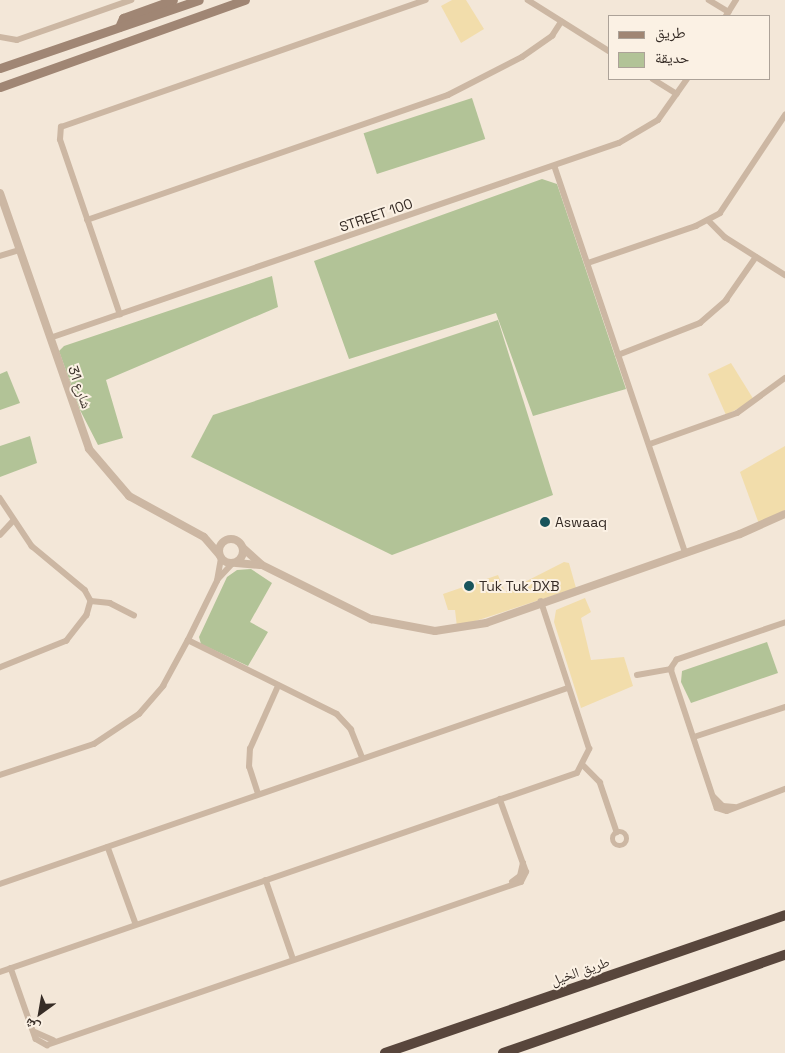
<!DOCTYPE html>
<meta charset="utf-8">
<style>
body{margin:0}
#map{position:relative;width:785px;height:1053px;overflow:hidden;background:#f3e7d8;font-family:"Space Grotesk","Noto Naskh Arabic",sans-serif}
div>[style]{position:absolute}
.green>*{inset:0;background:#b2c397;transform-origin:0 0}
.sand>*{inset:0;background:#f2ddab}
.minor>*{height:5.5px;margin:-2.75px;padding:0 2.75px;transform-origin:2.75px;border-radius:2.75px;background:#ccb7a3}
.minor>.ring{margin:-2.75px;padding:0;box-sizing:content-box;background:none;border:5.5px solid #ccb7a3;border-radius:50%}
.tertiary>*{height:8px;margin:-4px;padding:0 4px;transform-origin:4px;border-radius:4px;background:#ccb7a3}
.tertiary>.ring{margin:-4px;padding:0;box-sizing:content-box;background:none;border:8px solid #ccb7a3;border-radius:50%}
.secondary>*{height:9px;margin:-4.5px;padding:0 4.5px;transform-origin:4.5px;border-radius:4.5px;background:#a08674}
.motorway>*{height:10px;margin:-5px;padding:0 5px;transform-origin:5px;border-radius:5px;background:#58463c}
.dots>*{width:14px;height:14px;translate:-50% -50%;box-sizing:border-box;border:2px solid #fbf1e4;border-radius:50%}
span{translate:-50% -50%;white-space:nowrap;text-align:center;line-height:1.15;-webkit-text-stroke:4px #fbf1e4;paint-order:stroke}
.street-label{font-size:14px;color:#362c26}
.poi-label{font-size:14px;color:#362c26}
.left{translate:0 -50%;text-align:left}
.legend{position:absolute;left:608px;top:15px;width:162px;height:65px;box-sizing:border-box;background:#fbf1e4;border:1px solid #aca298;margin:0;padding:6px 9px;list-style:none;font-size:15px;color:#362c26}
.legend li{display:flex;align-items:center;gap:10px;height:25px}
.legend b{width:25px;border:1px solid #aca298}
.north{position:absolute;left:15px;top:988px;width:50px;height:50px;-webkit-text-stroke:4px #fbf1e4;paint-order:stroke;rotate:212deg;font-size:14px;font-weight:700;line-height:20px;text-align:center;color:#362c26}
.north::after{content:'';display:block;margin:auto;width:18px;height:22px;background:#362c26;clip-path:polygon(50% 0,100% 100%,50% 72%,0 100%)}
</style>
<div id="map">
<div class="green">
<i style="left:472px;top:98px;width:43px;height:114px;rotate:72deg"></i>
<i style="clip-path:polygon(542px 179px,557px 184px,626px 389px,533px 416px,496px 313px,349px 359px,314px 261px)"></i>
<i style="clip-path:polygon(272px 276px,278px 307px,106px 380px,123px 438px,98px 445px,80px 410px,59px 351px,64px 346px)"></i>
<i style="clip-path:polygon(498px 320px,553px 495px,392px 555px,191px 457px,213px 415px)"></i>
<i style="clip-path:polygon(7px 371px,20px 403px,0 410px,0 374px)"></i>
<i style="clip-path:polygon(30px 436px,37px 463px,0 477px,0 446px)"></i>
<i style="clip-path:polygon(251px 569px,272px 583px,250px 622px,268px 632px,248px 666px,201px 644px,199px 637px,227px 577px,237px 570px)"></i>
<i style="clip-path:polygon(767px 642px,778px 673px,691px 703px,681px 682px,682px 671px)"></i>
</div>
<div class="sand">
<i style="clip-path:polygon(452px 0,466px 0,484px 29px,461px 43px,441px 6px)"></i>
<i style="clip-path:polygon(731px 363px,754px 400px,726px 415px,708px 374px)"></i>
<i style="clip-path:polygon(785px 446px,785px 510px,759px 524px,740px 472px)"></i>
<i style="clip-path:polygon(564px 562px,569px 563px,576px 588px,457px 627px,455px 610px,448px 610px,443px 594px,498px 575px,505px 592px)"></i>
<i style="clip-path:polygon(585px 598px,591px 612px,581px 618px,591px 660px,624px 657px,633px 686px,581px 708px,554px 622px,556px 610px)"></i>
</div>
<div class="minor">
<i style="left:528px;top:0;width:96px;rotate:32.2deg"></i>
<i style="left:709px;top:0;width:23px;rotate:31deg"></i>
<i style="left:726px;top:16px;width:19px;rotate:-58deg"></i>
<i style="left:0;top:37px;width:17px;rotate:10deg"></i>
<i style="left:17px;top:40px;width:121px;rotate:-19.3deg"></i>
<i style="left:653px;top:79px;width:28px;rotate:32deg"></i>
<i style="left:555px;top:167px;width:408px;rotate:71.3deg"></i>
<i style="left:87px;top:220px;width:382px;rotate:-19.1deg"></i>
<i style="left:448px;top:95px;width:83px;rotate:-27.2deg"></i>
<i style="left:522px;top:57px;width:37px;rotate:-35deg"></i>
<i style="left:552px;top:36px;width:17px;rotate:-57deg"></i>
<i style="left:709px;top:221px;width:23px;rotate:45deg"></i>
<i style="left:725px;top:237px;width:71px;rotate:32.3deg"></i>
<i style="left:0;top:256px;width:21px;rotate:-17deg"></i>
<i style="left:588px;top:263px;width:114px;rotate:-18.9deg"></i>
<i style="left:696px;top:226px;width:27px;rotate:-28deg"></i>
<i style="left:720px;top:213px;width:118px;rotate:-56.4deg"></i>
<i style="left:120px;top:315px;width:185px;rotate:-108.9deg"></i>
<i style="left:60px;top:140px;width:13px;rotate:-86deg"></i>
<i style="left:61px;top:127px;width:386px;rotate:-19.2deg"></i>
<i style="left:50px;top:338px;width:601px;rotate:-18.92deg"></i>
<i style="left:619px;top:143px;width:45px;rotate:-30.5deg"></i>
<i style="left:658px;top:120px;width:50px;rotate:-54.7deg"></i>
<i style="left:618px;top:355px;width:88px;rotate:-21.3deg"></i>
<i style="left:700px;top:323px;width:35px;rotate:-41deg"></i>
<i style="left:726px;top:300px;width:52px;rotate:-55.1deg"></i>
<i style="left:650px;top:444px;width:92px;rotate:-19.6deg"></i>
<i style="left:737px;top:413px;width:59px;rotate:-36.1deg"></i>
<i style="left:0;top:498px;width:58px;rotate:56.3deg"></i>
<i style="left:32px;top:546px;width:69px;rotate:39.7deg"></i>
<i style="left:85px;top:590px;width:13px;rotate:61deg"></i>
<i style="left:91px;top:601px;width:15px;rotate:106deg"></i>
<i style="left:87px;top:615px;width:33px;rotate:128deg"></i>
<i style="left:67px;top:641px;width:72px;rotate:158.1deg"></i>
<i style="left:0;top:535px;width:19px;rotate:-47deg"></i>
<i style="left:218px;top:579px;width:21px;rotate:-47deg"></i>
<i style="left:91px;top:601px;width:19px;rotate:6deg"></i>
<i style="left:110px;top:603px;width:27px;rotate:27deg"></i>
<i style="left:785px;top:623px;width:114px;rotate:161.1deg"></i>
<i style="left:677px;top:660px;width:11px;rotate:124deg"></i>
<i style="left:671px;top:669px;width:146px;rotate:71.7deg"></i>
<i style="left:717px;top:808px;width:10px;rotate:17deg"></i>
<i style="left:727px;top:811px;width:62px;rotate:-20.8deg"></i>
<i style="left:188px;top:640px;width:166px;rotate:26.4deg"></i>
<i style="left:337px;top:714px;width:21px;rotate:47deg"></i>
<i style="left:351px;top:729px;width:31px;rotate:68deg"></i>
<i style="left:637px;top:675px;width:35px;rotate:-10deg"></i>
<i style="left:694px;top:737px;width:96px;rotate:-18.2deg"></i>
<i style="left:584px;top:766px;width:23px;rotate:45deg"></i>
<i style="left:600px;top:782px;width:53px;rotate:71.2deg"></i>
<i style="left:0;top:775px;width:99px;rotate:-18.3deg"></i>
<i style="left:94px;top:744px;width:54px;rotate:-33.7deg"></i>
<i style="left:139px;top:714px;width:37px;rotate:-49deg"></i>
<i style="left:163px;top:686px;width:52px;rotate:-61.5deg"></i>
<i style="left:188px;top:640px;width:66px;rotate:-63.8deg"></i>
<i style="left:217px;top:581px;width:23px;rotate:-80deg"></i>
<i style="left:258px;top:794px;width:28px;rotate:-108deg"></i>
<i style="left:249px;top:767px;width:18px;rotate:-87deg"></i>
<i style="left:250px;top:749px;width:69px;rotate:-66deg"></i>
<i style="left:714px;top:797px;width:13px;rotate:45deg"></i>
<i style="left:723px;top:806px;width:11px;rotate:5deg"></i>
<i class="ring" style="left:613px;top:832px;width:8.5px;height:8.5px"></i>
<i style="left:108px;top:847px;width:82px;rotate:70deg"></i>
<i style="left:266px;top:880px;width:83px;rotate:70.9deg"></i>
<i style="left:512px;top:882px;width:10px;rotate:-37deg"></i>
<i style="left:520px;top:876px;width:13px;rotate:-77deg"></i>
<i style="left:0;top:884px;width:601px;rotate:-19.04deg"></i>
<i style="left:11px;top:968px;width:75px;rotate:70.6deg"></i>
<i style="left:36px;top:1039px;width:13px;rotate:29deg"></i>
<i style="left:47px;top:1045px;width:501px;rotate:-18.98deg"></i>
<i style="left:521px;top:882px;width:11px;rotate:-63deg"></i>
<i style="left:526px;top:872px;width:77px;rotate:-109.9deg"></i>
<i style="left:0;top:972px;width:610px;rotate:-19.03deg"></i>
<i style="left:577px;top:773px;width:27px;rotate:-63deg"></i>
<i style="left:589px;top:749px;width:155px;rotate:-108.1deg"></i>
<i style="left:35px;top:1032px;width:20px;rotate:24deg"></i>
</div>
<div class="tertiary">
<i style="left:0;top:193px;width:271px;rotate:70.8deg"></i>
<i style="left:89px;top:449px;width:62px;rotate:49.6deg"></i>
<i style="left:129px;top:496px;width:85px;rotate:28.7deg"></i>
<i style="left:204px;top:537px;width:23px;rotate:49deg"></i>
<i class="ring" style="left:219px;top:539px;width:16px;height:16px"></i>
<i style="left:243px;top:548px;width:25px;rotate:42deg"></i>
<i style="left:262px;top:565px;width:122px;rotate:26.4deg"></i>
<i style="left:371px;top:619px;width:65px;rotate:10.6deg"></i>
<i style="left:435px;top:631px;width:52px;rotate:-8.9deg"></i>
<i style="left:486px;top:623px;width:269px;rotate:-19.3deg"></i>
<i style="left:740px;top:534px;width:49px;rotate:-24deg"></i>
<i style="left:236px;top:563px;width:24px;rotate:5deg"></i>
</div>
<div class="secondary">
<i style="left:119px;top:27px;width:10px;rotate:-66deg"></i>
<i style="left:123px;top:18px;width:53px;rotate:-19.8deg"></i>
<i style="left:0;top:68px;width:210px;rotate:-18.9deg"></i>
<i style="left:0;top:87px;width:260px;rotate:-19.6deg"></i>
</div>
<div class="motorway">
<i style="left:385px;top:1053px;width:423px;rotate:-19deg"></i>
<i style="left:503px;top:1053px;width:299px;rotate:-19.2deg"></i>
</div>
<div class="dots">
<i style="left:545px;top:522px;background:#18545b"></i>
<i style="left:469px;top:586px;background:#18545b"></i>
</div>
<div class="street-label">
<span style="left:376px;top:215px;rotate:-19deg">STREET 100</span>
<span style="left:80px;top:387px;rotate:71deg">شارع 31</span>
<span style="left:580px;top:971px;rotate:-19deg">طريق الخيل</span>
</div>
<div class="poi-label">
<span class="left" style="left:555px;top:522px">Aswaaq</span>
<span class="left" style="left:479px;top:586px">Tuk Tuk DXB</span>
</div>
<ul class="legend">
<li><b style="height:6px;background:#a08674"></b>طريق</li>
<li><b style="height:14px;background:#b2c397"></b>حديقة</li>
</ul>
<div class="north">ش</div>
</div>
